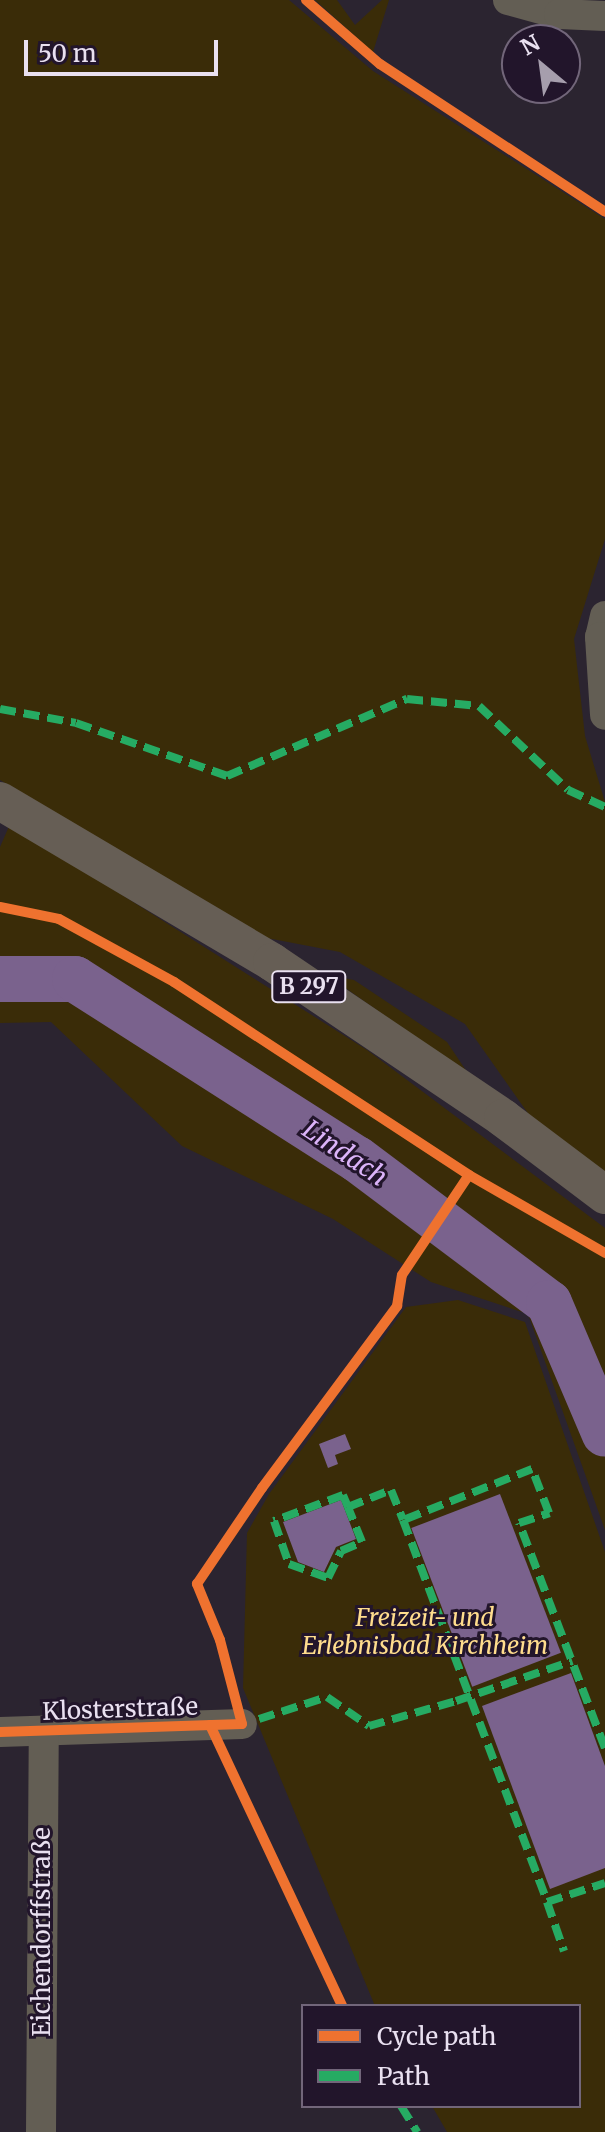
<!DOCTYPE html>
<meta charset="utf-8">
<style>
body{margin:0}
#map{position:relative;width:605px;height:2132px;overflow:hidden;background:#2b2430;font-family:Merriweather,serif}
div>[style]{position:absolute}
.green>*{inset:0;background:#3a2c08}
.water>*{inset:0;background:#7a628d;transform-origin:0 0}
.river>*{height:46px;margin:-23px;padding:0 23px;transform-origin:23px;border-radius:23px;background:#7a628d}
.minor>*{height:30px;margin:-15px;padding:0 15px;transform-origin:15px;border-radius:15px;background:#635e54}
.major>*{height:38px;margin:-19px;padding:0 19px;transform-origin:19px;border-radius:19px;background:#665e55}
.quiet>*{height:8px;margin-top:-4px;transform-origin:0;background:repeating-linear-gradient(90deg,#26ab63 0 16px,transparent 0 24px)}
.cycleway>*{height:10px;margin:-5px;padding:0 5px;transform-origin:5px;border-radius:5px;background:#ef722f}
span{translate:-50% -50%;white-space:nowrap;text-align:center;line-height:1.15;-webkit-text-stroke:6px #22152b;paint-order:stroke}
.shield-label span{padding:2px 6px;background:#22152b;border:2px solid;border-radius:6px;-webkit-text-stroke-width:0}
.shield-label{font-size:22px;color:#e9e0f0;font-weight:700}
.park-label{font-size:24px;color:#ffdd8d;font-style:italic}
.street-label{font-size:24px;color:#e9e0f0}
.water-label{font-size:26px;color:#dbb3f9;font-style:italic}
.legend{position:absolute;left:301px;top:2004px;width:280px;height:104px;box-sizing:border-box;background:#22152b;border:2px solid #72667a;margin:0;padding:10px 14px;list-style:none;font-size:24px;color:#e9e0f0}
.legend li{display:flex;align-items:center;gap:16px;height:40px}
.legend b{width:40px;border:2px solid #72667a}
.north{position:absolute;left:501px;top:24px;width:80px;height:80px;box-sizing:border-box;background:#22152b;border:2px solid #72667a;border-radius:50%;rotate:331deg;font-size:22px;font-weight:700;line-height:32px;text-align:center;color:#e9e0f0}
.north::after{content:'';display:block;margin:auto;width:28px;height:36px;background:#a69ead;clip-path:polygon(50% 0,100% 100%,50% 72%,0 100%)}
.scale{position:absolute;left:24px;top:40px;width:194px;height:36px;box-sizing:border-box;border:4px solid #e9e0f0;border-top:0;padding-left:10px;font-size:24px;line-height:28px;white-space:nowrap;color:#e9e0f0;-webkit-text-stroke:6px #22152b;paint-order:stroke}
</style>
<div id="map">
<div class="green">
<i style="clip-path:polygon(0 0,289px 0,373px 71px,605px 219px,605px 539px,574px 639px,585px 736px,605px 802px,605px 1173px,532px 1119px,465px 1024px,340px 952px,267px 938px,0 780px)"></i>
<i style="clip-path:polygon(315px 0,337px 0,355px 25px,382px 0,389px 0,373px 52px)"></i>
<i style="clip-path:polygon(10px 824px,367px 1050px,605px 1228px,605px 1530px,528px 1314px,431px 1282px,333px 1219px,182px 1146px,51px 1022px,0 1023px,0 847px)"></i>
<i style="clip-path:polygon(327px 975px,354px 980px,447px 1042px,469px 1075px)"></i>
<i style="clip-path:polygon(458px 1300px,525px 1322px,605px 1552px,605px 2132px,447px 2132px,432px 2106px,579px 2106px,579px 2006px,375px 2006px,243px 1688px,247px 1533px,269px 1494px,406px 1307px)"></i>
</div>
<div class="water">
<i style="clip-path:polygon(345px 1434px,351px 1449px,335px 1455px,338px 1464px,328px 1468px,319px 1444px)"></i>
<i style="left:500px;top:1494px;width:170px;height:95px;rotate:69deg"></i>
<i style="clip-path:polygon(341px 1500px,356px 1539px,336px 1547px,324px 1572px,298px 1562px,283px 1522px)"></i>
<i style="clip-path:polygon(571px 1673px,605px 1766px,605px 1868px,550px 1889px,482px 1706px)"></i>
</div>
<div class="river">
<i style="left:0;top:979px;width:75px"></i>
<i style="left:75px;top:979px;width:335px;rotate:32.6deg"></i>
<i style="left:357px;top:1159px;width:240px;rotate:36.9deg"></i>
<i style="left:549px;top:1303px;width:142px;rotate:66.9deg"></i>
</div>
<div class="minor">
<i style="left:508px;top:0;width:53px;rotate:15.4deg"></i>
<i style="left:559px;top:14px;width:46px;rotate:2.5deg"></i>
<i style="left:605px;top:616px;width:22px;rotate:103deg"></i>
<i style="left:600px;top:637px;width:78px;rotate:86.3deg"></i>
<i style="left:0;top:1732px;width:242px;rotate:-1.9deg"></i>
<i style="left:41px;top:2132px;width:399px;rotate:-89.6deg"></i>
</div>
<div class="major">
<i style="left:0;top:801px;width:316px;rotate:30.6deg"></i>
<i style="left:272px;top:962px;width:279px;rotate:34deg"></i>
<i style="left:503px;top:1118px;width:128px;rotate:37deg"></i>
</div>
<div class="quiet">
<i style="left:0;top:709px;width:77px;rotate:10.4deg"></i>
<i style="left:76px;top:723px;width:160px;rotate:19.3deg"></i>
<i style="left:227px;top:776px;width:196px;rotate:-23.2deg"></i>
<i style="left:407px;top:699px;width:72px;rotate:5.6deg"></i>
<i style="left:479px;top:706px;width:122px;rotate:43.3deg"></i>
<i style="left:568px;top:790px;width:41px;rotate:24.7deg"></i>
<i style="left:348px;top:1507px;width:13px;rotate:-113deg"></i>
<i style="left:343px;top:1495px;width:74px;rotate:159.4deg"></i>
<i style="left:274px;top:1521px;width:46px;rotate:70.8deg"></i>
<i style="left:289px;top:1564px;width:41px;rotate:19.7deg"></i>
<i style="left:328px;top:1578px;width:30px;rotate:-64deg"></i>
<i style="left:341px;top:1551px;width:23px;rotate:-23deg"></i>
<i style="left:362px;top:1542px;width:38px;rotate:-112deg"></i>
<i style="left:348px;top:1507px;width:46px;rotate:-21.6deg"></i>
<i style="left:391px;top:1490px;width:32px;rotate:68deg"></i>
<i style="left:259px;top:1719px;width:71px;rotate:-17.9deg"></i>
<i style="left:327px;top:1697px;width:51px;rotate:34.6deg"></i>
<i style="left:369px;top:1726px;width:91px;rotate:-16deg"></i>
<i style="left:456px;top:1701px;width:123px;rotate:-19deg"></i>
<i style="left:605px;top:1748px;width:241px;rotate:-110.9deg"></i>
<i style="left:519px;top:1523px;width:32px;rotate:-18deg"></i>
<i style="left:549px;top:1513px;width:47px;rotate:-111.1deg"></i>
<i style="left:532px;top:1469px;width:139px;rotate:158.4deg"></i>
<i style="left:403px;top:1520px;width:408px;rotate:69.3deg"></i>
<i style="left:547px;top:1902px;width:61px;rotate:-18.1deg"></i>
<i style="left:547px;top:1902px;width:52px;rotate:70.9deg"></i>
<i style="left:401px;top:2106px;width:31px;rotate:58deg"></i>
</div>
<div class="cycleway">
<i style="left:306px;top:0;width:98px;rotate:40.9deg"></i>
<i style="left:380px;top:64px;width:269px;rotate:33.3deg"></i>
<i style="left:0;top:907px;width:60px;rotate:11.5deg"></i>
<i style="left:59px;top:919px;width:131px;rotate:28.7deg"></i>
<i style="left:174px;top:982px;width:353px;rotate:33.2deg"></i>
<i style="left:469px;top:1175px;width:157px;rotate:29.8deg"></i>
<i style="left:210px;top:1725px;width:310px;rotate:64.8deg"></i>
<i style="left:0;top:1732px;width:242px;rotate:-1.9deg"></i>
<i style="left:242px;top:1724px;width:87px;rotate:-104.7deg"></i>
<i style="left:220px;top:1640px;width:61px;rotate:-112.3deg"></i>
<i style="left:197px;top:1584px;width:116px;rotate:-55.9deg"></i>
<i style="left:262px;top:1488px;width:227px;rotate:-53.4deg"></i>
<i style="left:397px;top:1306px;width:31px;rotate:-81deg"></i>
<i style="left:402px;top:1275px;width:120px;rotate:-56.2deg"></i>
</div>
<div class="shield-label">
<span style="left:309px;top:987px">B 297</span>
</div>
<div class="park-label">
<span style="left:425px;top:1632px">Freizeit- und<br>Erlebnisbad Kirchheim</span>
</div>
<div class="street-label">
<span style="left:120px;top:1709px;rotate:-2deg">Klosterstraße</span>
<span style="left:42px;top:1932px;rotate:-90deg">Eichendorffstraße</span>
</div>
<div class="water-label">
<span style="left:345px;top:1153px;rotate:34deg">Lindach</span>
</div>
<ul class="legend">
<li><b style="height:10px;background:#ef722f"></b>Cycle path</li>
<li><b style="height:10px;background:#26ab63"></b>Path</li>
</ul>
<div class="north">N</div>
<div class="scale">50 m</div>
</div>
